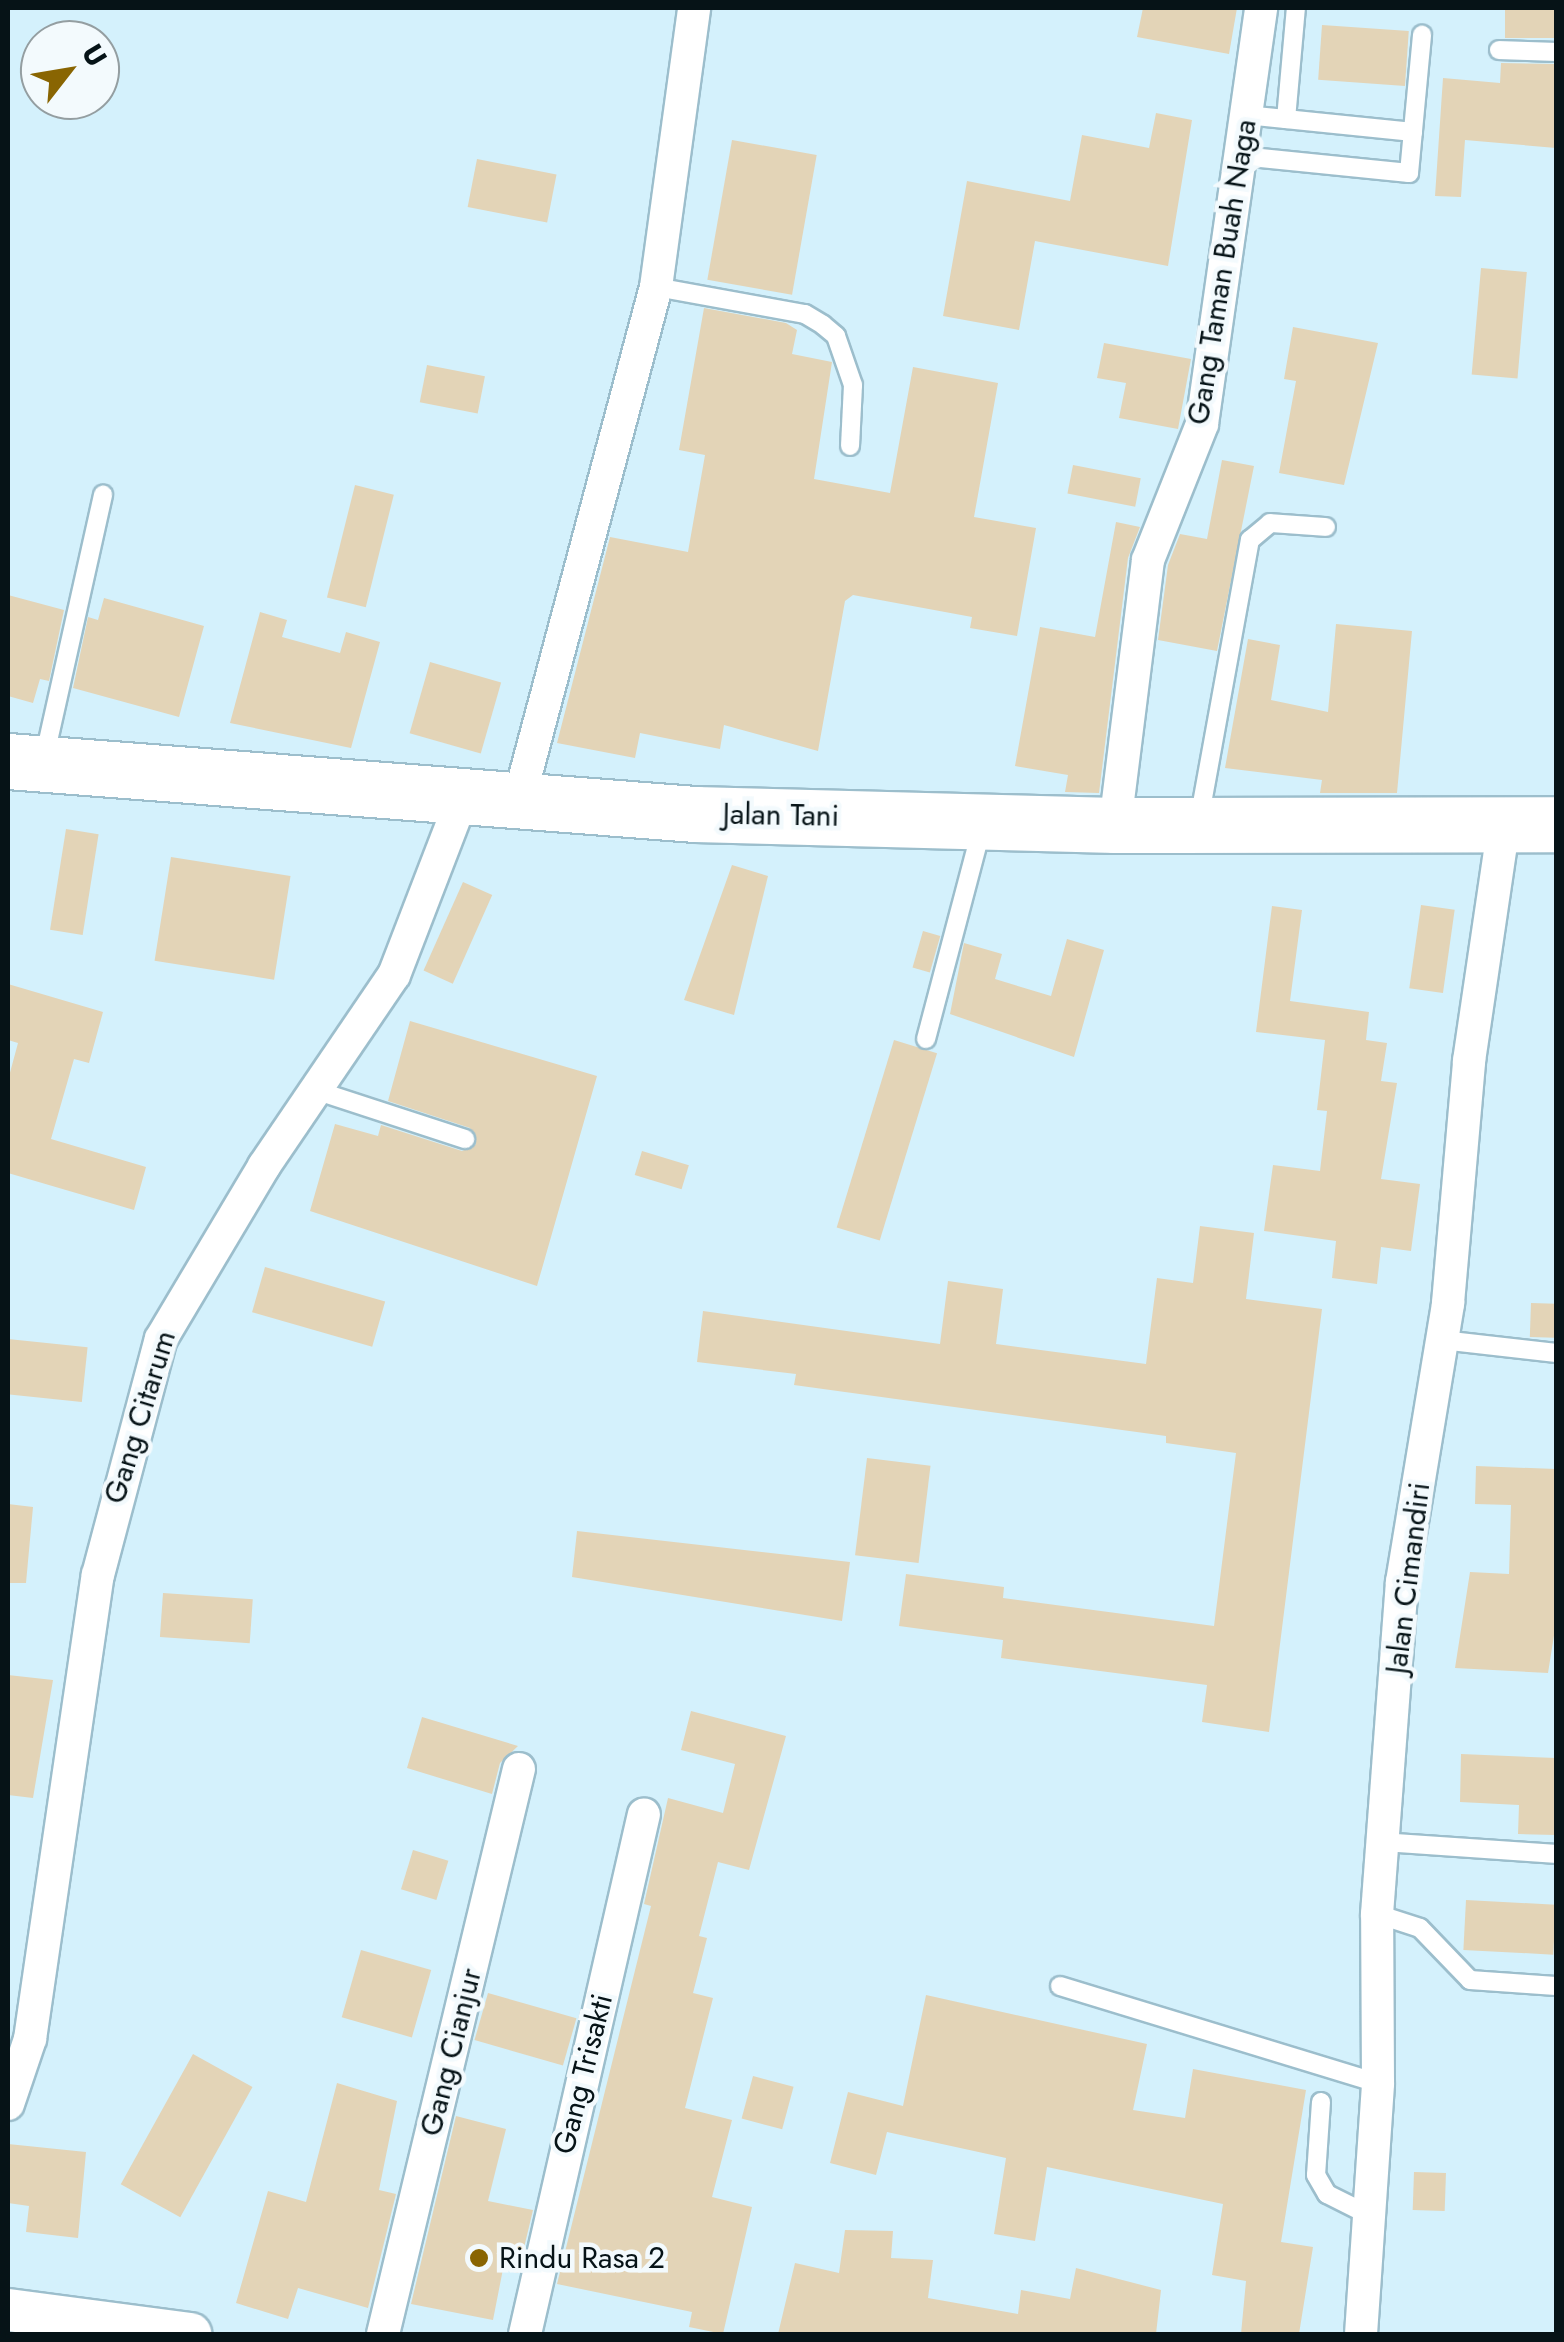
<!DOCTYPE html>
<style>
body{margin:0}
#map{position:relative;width:1564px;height:2342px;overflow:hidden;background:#d4f1fc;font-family:Jost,sans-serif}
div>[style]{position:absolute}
.building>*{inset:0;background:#e3d4b7;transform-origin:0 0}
.roads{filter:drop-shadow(2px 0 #9cbecc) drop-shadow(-2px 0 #9cbecc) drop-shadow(0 2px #9cbecc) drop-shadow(0 -2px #9cbecc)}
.service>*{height:18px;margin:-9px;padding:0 9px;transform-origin:9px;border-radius:9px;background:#fff}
.minor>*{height:32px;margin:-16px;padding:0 16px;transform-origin:16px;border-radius:16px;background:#fff}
.tertiary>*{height:42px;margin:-21px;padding:0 21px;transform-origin:21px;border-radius:21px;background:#fff}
.trunk>*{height:55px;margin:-27.5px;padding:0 27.5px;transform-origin:27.5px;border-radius:27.5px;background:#fff}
.dots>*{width:28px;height:28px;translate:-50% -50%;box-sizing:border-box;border:5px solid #f3fafd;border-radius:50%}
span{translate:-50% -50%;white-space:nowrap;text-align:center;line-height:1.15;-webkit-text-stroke:9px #f3fafd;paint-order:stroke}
.street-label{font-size:30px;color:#061317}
.poi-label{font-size:30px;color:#061317}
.left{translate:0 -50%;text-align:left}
.frame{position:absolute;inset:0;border:10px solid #061317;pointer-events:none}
.north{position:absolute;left:20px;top:20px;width:100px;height:100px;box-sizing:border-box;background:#f3fafd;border:2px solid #949ea1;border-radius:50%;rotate:59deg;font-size:28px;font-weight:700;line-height:40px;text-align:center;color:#061317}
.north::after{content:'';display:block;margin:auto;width:35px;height:45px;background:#896502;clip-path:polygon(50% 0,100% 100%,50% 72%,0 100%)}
</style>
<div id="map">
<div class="building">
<i style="clip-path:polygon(1143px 8px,1237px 8px,1229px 54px,1137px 37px)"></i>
<i style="left:1505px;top:8px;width:51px;height:30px"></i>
<i style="left:1322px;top:25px;width:87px;height:55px;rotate:4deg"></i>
<i style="clip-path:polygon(1501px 63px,1556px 64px,1556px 148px,1465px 140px,1461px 197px,1435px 196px,1443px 78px,1500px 83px)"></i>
<i style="clip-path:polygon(1156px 113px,1192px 120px,1168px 266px,1035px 241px,1019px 330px,943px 316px,967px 181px,1070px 201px,1082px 135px,1149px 148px)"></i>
<i style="left:732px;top:140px;width:86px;height:142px;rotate:10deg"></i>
<i style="left:477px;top:159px;width:81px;height:49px;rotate:11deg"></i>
<i style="left:1481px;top:268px;width:46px;height:107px;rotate:5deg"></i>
<i style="clip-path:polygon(704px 308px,786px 323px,797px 330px,792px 354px,832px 362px,814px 479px,890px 493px,913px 367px,998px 383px,974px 517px,1036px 528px,1017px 636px,970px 628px,972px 617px,853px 595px,845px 601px,818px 751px,724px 725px,720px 749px,640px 733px,635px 758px,557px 743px,610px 537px,688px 552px,705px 455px,679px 450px)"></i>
<i style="clip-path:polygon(1293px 327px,1378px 343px,1344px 485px,1279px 473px,1296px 381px,1284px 379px)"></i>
<i style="clip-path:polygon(1104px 343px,1191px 359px,1178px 429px,1119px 418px,1126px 383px,1097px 378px)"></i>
<i style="left:427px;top:365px;width:59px;height:38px;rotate:11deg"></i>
<i style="clip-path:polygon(1222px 460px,1254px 466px,1217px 651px,1158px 640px,1168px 565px,1180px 534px,1207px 539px)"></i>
<i style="left:1073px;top:465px;width:69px;height:29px;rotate:11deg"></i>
<i style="left:355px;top:485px;width:40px;height:116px;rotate:14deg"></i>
<i style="clip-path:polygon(1116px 522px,1140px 527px,1128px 558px,1099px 793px,1065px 792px,1068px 775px,1015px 766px,1040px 627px,1095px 637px)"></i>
<i style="clip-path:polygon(8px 595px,64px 610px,49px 681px,40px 679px,33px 703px,8px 696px)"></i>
<i style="clip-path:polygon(104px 598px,204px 626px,179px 717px,73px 688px,88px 617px,98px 620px)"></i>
<i style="clip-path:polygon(260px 612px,287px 620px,282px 637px,340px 653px,346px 632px,380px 642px,351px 748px,230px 723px)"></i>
<i style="clip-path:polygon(1336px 624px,1412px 631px,1397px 793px,1320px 793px,1322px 780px,1225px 768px,1248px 639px,1280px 645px,1271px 700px,1328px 712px)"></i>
<i style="left:430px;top:662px;width:74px;height:74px;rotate:16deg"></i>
<i style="left:66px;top:829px;width:33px;height:102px;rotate:9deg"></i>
<i style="left:171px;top:857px;width:121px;height:105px;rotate:9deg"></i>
<i style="clip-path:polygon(732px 865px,768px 876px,734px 1015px,684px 1000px)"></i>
<i style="left:463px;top:882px;width:32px;height:97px;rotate:24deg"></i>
<i style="left:1421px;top:905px;width:34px;height:84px;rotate:8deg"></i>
<i style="clip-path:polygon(1272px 906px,1302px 910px,1290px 1001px,1369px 1012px,1366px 1040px,1387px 1043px,1381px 1081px,1397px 1083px,1381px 1179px,1420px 1184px,1411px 1251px,1381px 1247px,1377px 1284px,1332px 1278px,1336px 1241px,1264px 1231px,1273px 1165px,1320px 1171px,1327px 1111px,1317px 1110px,1325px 1040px,1256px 1032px)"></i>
<i style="left:923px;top:931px;width:18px;height:38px;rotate:16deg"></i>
<i style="clip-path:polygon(1067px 939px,1104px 950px,1074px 1057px,950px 1014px,964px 943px,1002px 954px,995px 979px,1051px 996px)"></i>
<i style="clip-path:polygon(8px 984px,103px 1012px,89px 1063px,74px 1059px,51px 1139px,146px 1167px,134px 1210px,8px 1173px,8px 1080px,18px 1043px,8px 1040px)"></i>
<i style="clip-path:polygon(410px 1021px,597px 1076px,537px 1286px,310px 1211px,335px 1124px,378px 1136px,381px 1125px,462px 1151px,476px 1144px,470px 1128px,388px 1101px)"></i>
<i style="left:894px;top:1040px;width:45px;height:196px;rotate:17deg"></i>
<i style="left:642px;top:1151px;width:49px;height:25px;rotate:17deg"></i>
<i style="clip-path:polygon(1200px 1226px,1254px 1233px,1246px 1299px,1322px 1309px,1269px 1732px,1202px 1722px,1207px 1685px,1001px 1658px,1003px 1640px,899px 1626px,906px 1574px,1004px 1587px,1003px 1598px,1214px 1626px,1236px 1453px,1166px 1443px,1166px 1436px,794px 1385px,796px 1374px,697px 1362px,703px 1311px,940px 1344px,948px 1281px,1003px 1289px,996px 1344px,1146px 1364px,1157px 1278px,1193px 1283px)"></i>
<i style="left:265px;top:1267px;width:125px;height:47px;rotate:16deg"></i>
<i style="left:1531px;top:1303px;width:25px;height:34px;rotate:2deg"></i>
<i style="left:8px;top:1339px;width:80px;height:55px;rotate:6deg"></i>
<i style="left:867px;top:1458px;width:64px;height:98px;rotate:7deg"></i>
<i style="clip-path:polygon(1476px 1466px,1556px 1469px,1556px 1623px,1548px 1673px,1455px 1668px,1470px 1572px,1509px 1574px,1511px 1505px,1475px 1504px)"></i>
<i style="clip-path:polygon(8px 1504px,33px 1507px,26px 1583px,8px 1583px)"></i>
<i style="clip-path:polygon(577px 1531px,850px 1562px,842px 1621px,572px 1577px)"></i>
<i style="left:163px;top:1593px;width:90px;height:44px;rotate:4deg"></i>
<i style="clip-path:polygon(8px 1675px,53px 1680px,33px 1798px,8px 1795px)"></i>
<i style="clip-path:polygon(691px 1711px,786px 1736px,749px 1870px,718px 1862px,699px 1936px,707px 1938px,693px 1993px,713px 1998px,685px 2108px,732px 2120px,712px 2197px,752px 2207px,723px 2334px,689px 2327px,692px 2312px,557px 2284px,651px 1906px,644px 1904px,668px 1798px,723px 1813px,735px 1764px,681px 1750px)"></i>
<i style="clip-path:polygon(422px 1717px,518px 1746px,500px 1763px,492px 1794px,407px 1768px)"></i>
<i style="clip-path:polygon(1461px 1754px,1556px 1758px,1556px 1835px,1518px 1834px,1519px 1805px,1460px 1802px)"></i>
<i style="left:413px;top:1850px;width:37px;height:41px;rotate:17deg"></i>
<i style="left:1466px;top:1900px;width:90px;height:50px;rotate:3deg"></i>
<i style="left:361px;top:1950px;width:73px;height:70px;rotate:16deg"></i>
<i style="left:488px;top:1993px;width:92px;height:49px;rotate:16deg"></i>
<i style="clip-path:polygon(926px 1995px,1147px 2044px,1133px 2110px,1185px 2118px,1193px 2069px,1306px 2090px,1281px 2242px,1313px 2247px,1299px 2334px,1241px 2334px,1246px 2281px,1212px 2275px,1223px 2204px,1047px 2167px,1035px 2241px,994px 2234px,1006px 2158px,887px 2132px,876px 2175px,830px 2163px,848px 2092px,903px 2106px)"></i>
<i style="left:193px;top:2054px;width:68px;height:149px;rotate:29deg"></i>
<i style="left:753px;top:2076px;width:42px;height:44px;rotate:15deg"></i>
<i style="clip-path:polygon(337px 2083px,397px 2101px,379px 2190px,396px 2194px,368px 2308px,298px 2288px,288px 2319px,236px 2303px,268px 2191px,306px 2202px)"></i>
<i style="clip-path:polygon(456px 2116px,506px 2129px,488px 2201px,533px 2210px,518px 2273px,503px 2269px,493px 2320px,411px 2304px)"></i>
<i style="clip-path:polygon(8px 2144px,86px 2152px,78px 2238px,26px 2232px,29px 2206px,8px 2203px)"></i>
<i style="left:1414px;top:2172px;width:32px;height:38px;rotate:2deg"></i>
<i style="clip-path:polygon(845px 2230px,893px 2231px,891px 2258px,933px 2260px,928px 2298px,1018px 2314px,1021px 2290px,1070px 2299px,1076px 2268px,1161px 2290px,1156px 2334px,778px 2334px,795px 2263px,839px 2273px)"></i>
</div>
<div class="roads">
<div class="service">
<i style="left:1499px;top:50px;width:57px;rotate:2deg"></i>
<i style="left:1246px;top:115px;width:168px;rotate:5.8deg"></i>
<i style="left:1286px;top:119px;width:111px;rotate:-84.9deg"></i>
<i style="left:1241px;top:156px;width:169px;rotate:5.8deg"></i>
<i style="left:1409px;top:173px;width:139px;rotate:-84.6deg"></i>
<i style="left:656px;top:287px;width:151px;rotate:10.3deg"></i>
<i style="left:805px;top:314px;width:21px;rotate:31deg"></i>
<i style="left:823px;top:325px;width:17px;rotate:40deg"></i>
<i style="left:836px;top:336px;width:52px;rotate:70.9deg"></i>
<i style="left:853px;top:385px;width:61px;rotate:92.8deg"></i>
<i style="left:44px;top:759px;width:271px;rotate:-77.4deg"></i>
<i style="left:1199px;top:820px;width:285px;rotate:-79.7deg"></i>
<i style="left:1250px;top:540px;width:26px;rotate:-40deg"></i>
<i style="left:1270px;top:523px;width:56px;rotate:4.1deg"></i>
<i style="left:926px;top:1039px;width:219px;rotate:-75.2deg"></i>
<i style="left:315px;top:1090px;width:158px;rotate:18.1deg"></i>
<i style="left:1442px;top:1340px;width:115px;rotate:6.5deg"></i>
<i style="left:1382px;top:1842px;width:174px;rotate:3.9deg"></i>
<i style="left:1377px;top:1914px;width:45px;rotate:18deg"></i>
<i style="left:1420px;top:1928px;width:72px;rotate:46.1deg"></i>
<i style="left:1470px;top:1980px;width:86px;rotate:4deg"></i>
<i style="left:1060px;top:1986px;width:332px;rotate:17deg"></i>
<i style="left:1321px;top:2102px;width:73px;rotate:93.9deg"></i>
<i style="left:1316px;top:2175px;width:22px;rotate:60deg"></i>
<i style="left:1327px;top:2194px;width:45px;rotate:26.6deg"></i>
</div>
<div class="minor">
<i style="left:518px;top:803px;width:534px;rotate:-75.03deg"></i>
<i style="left:656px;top:287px;width:282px;rotate:-82.2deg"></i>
<i style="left:1115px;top:825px;width:267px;rotate:-82.9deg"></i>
<i style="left:1148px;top:560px;width:146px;rotate:-68.3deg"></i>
<i style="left:1202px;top:424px;width:420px;rotate:-81.9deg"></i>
<i style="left:8px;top:2104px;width:69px;rotate:-71.3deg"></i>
<i style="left:30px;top:2039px;width:469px;rotate:-81.7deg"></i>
<i style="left:98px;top:1575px;width:244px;rotate:-75.1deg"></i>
<i style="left:161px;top:1339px;width:201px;rotate:-59.2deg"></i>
<i style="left:264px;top:1166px;width:231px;rotate:-55.8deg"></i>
<i style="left:394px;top:975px;width:189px;rotate:-68.9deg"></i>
<i style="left:383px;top:2334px;width:581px;rotate:-76.47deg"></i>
<i style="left:525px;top:2334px;width:533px;rotate:-77.11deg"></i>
<i style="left:1361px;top:2334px;width:252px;rotate:-86.1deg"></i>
<i style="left:1378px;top:2083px;width:169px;rotate:-90.3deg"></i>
<i style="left:1377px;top:1914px;width:333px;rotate:-85.7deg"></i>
<i style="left:1402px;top:1582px;width:283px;rotate:-80.6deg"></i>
<i style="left:1448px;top:1303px;width:243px;rotate:-85deg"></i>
<i style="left:1469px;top:1061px;width:239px;rotate:-81.6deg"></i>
</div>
<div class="tertiary">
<i style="left:8px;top:2310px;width:184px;rotate:7.5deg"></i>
</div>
<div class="trunk">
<i style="left:8px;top:761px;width:689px;rotate:4.41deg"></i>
<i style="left:695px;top:814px;width:420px;rotate:1.5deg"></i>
<i style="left:1115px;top:825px;width:441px;rotate:-0.1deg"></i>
</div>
</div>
<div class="dots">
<i style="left:479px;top:2258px;background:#896502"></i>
</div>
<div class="street-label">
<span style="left:1222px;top:272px;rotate:-81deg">Gang Taman Buah Naga</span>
<span style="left:781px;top:815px;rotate:1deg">Jalan Tani</span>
<span style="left:140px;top:1417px;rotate:-73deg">Gang Citarum</span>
<span style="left:1408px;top:1578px;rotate:-83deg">Jalan Cimandiri</span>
<span style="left:451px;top:2052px;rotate:-76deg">Gang Cianjur</span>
<span style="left:583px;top:2074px;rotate:-76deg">Gang Trisakti</span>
</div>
<div class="poi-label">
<span class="left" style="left:499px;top:2258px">Rindu Rasa 2</span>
</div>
<div class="frame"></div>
<div class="north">U</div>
</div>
